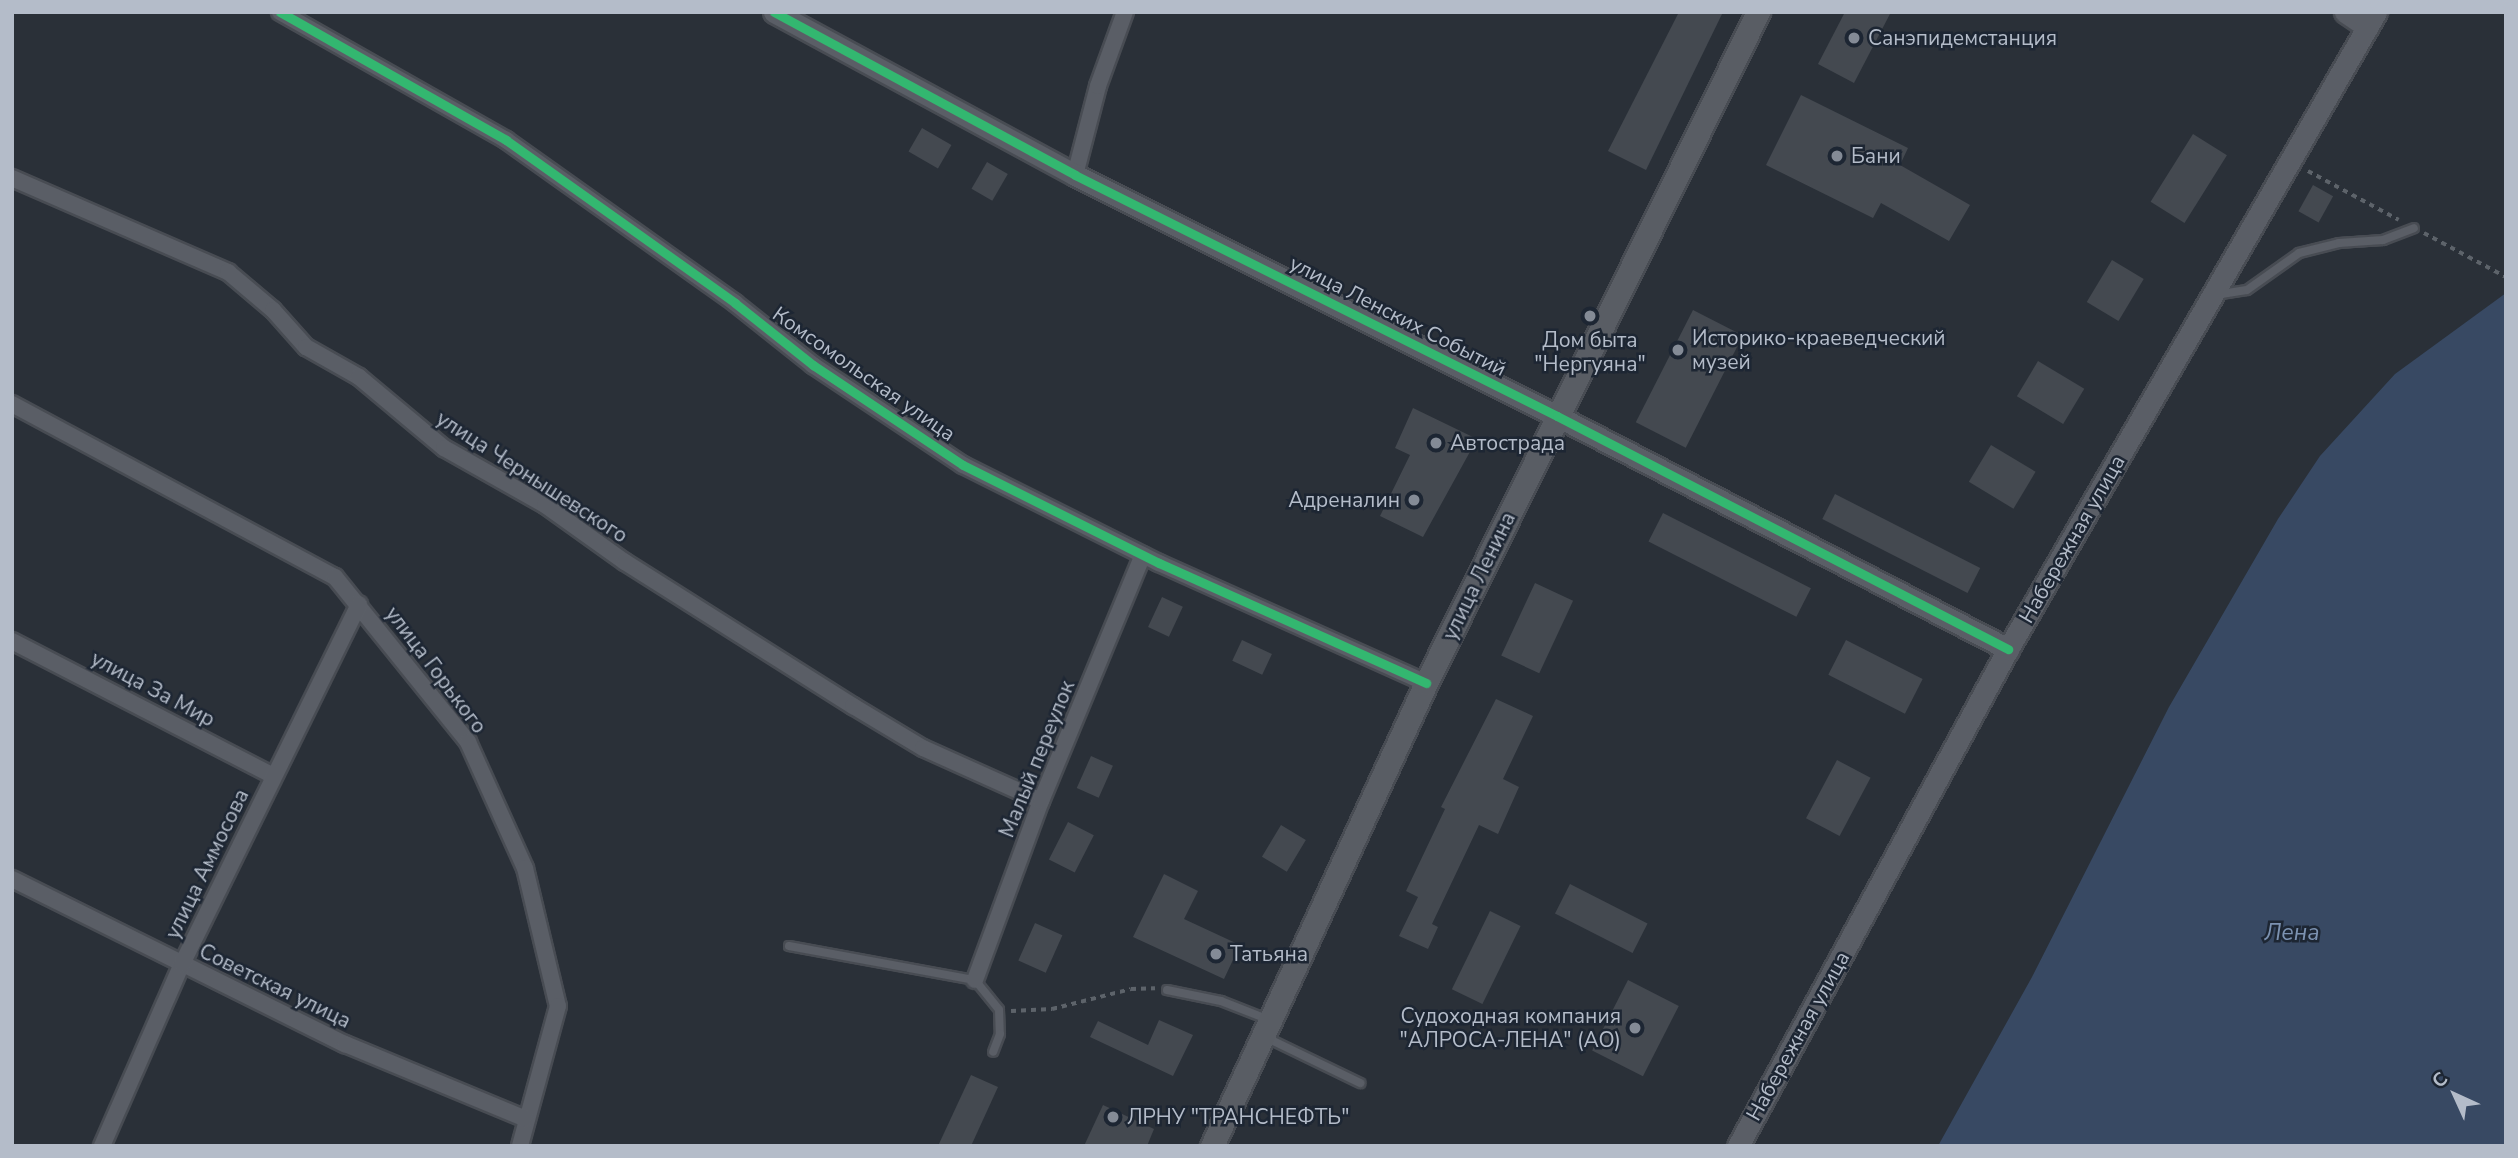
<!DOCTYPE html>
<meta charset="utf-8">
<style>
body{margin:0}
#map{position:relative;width:2518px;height:1158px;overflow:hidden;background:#2a3038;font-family:"Nunito Sans",sans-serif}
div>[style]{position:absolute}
.water>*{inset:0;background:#384963}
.building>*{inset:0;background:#444950;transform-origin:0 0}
.path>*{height:3.5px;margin-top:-1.75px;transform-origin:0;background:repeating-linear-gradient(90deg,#5d636a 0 5px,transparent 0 10px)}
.roads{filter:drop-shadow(2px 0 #484c53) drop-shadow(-2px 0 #484c53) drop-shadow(0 2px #484c53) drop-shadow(0 -2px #484c53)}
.service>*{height:8px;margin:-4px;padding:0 4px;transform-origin:4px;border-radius:4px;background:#5a5e66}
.minor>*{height:16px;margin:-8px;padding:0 8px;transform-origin:8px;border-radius:8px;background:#5a5e66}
.tertiary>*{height:21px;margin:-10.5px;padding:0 10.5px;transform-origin:10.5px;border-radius:10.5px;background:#5a5e66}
.secondary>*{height:23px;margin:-11.5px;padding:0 11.5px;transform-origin:11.5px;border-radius:11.5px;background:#595d64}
.cycleway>*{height:9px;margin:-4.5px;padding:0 4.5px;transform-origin:4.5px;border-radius:4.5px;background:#33b770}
.dots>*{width:19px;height:19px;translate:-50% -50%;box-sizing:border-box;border:4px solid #1d2633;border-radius:50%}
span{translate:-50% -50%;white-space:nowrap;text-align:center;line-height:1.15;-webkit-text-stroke:5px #1d2633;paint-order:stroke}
.poi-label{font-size:21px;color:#b4bcc9}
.left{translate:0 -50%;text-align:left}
.right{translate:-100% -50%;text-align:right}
.street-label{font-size:21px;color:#b4bcc9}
.water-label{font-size:23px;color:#7c92b1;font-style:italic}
.frame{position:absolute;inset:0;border:14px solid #b4bcc9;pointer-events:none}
.north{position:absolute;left:2420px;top:1060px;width:70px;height:70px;-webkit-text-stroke:5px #1d2633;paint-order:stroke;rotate:315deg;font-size:19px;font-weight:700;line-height:28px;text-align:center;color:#b4bcc9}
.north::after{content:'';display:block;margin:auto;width:24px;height:32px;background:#b4bcc9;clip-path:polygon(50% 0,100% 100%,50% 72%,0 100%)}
</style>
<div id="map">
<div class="water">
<i style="clip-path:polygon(2506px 293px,2506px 1146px,1938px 1146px,2032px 977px,2169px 707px,2278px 519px,2320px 456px,2395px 374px)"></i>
</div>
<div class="building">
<i style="clip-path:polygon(1679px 12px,1723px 12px,1646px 170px,1608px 151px)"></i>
<i style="clip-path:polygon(1845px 12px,1891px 12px,1854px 83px,1818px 64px)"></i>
<i style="clip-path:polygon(1801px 95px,1908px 148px,1900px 165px,1970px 205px,1949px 241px,1881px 203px,1873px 218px,1766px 165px)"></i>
<i style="left:922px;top:128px;width:34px;height:27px;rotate:30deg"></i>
<i style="left:2193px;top:134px;width:40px;height:80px;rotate:32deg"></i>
<i style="left:987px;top:162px;width:24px;height:31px;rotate:30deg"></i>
<i style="left:2313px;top:185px;width:23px;height:30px;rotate:29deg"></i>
<i style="left:2112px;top:260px;width:37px;height:49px;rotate:31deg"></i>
<i style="left:1693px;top:310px;width:56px;height:126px;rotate:27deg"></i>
<i style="left:2038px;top:361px;width:54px;height:41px;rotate:31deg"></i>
<i style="clip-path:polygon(1413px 408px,1477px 439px,1423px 537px,1380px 516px,1410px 455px,1395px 448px)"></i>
<i style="left:1991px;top:445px;width:52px;height:43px;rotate:31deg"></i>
<i style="left:1835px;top:494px;width:163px;height:28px;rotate:27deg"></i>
<i style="left:1663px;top:513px;width:166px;height:32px;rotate:27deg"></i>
<i style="left:1535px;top:583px;width:42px;height:80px;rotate:25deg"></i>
<i style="left:1162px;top:597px;width:23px;height:33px;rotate:25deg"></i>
<i style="left:1242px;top:640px;width:33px;height:23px;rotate:25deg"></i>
<i style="left:1846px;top:640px;width:86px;height:39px;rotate:27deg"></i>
<i style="clip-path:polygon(1496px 699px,1533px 716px,1503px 779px,1519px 787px,1498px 834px,1479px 825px,1432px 924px,1438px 927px,1428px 949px,1399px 936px,1418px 897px,1406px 891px,1445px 809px,1441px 807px)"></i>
<i style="left:1091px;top:756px;width:24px;height:35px;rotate:24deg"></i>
<i style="left:1837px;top:760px;width:38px;height:66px;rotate:28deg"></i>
<i style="left:1068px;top:822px;width:29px;height:42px;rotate:27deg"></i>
<i style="left:1281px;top:825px;width:29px;height:37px;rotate:31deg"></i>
<i style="clip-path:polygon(1164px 874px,1198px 891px,1184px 919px,1240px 945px,1224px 979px,1133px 937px)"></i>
<i style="left:1570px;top:884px;width:87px;height:33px;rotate:27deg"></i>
<i style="left:1490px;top:911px;width:34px;height:87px;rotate:26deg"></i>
<i style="left:1035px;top:923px;width:30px;height:41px;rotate:24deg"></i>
<i style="left:1628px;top:980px;width:57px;height:79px;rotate:27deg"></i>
<i style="clip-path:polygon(1159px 1020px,1193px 1035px,1173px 1076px,1090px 1037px,1098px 1021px,1148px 1045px)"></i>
<i style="clip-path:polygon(971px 1075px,998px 1087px,971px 1146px,938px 1146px)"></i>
<i style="clip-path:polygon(1103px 1105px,1154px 1129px,1147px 1146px,1084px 1146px)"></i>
</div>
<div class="path">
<i style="left:2308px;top:171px;width:103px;rotate:28.3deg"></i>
<i style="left:2424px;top:233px;width:93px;rotate:28.2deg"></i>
<i style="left:1011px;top:1011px;width:41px;rotate:-2.8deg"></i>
<i style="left:1052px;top:1009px;width:81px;rotate:-14.2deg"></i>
<i style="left:1131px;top:989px;width:24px;rotate:-2deg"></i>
</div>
<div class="roads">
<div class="service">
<i style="left:2215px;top:295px;width:32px;rotate:-9deg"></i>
<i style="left:2247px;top:290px;width:64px;rotate:-35.4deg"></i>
<i style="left:2299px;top:253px;width:41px;rotate:-14deg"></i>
<i style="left:2339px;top:243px;width:44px;rotate:-3.9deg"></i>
<i style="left:2383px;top:240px;width:33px;rotate:-21deg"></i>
<i style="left:789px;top:946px;width:189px;rotate:10.4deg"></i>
<i style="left:975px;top:980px;width:38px;rotate:51deg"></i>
<i style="left:999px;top:1010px;width:24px;rotate:88deg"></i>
<i style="left:1000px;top:1034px;width:19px;rotate:111deg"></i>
<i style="left:1167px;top:990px;width:55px;rotate:11.5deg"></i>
<i style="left:1221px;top:1001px;width:49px;rotate:21.4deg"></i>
<i style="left:1265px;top:1037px;width:106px;rotate:25.8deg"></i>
</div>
<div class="minor">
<i style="left:280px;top:12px;width:260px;rotate:29.5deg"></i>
<i style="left:506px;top:140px;width:281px;rotate:35.4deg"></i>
<i style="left:735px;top:303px;width:100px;rotate:38.5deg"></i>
<i style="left:813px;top:365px;width:180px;rotate:33.7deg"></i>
<i style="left:963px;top:465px;width:219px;rotate:26.6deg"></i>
<i style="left:1159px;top:563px;width:293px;rotate:24.2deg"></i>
<i style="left:1075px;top:175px;width:92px;rotate:-75.5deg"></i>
<i style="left:1098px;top:86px;width:79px;rotate:-70deg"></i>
<i style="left:12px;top:178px;width:236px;rotate:23.5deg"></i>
<i style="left:228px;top:272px;width:59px;rotate:40.2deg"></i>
<i style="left:273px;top:310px;width:50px;rotate:48.3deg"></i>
<i style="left:306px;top:347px;width:61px;rotate:29.5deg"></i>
<i style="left:359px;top:377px;width:111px;rotate:39.9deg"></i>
<i style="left:444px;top:448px;width:116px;rotate:29.4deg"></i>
<i style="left:545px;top:505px;width:98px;rotate:35.5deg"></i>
<i style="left:625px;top:562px;width:270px;rotate:32.3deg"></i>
<i style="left:853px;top:706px;width:82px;rotate:31deg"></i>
<i style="left:923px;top:748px;width:129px;rotate:24.2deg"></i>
<i style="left:12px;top:404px;width:366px;rotate:28.2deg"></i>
<i style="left:335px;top:577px;width:212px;rotate:51.1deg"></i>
<i style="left:468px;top:742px;width:138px;rotate:65.7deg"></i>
<i style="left:525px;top:868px;width:142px;rotate:76.6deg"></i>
<i style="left:558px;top:1006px;width:145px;rotate:105.2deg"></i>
<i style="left:12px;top:641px;width:294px;rotate:27.3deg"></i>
<i style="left:12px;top:879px;width:372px;rotate:26.4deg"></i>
<i style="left:345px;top:1044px;width:194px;rotate:22.5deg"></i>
<i style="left:975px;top:980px;width:191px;rotate:-69.8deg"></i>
<i style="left:1041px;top:801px;width:266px;rotate:-67.5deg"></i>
<i style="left:102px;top:1146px;width:199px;rotate:-66.3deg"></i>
<i style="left:182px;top:964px;width:401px;rotate:-63.8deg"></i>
</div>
<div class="tertiary">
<i style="left:774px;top:12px;width:342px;rotate:28.4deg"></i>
<i style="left:1075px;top:175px;width:539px;rotate:26.57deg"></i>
<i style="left:1557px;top:416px;width:508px;rotate:27.32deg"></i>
<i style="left:2345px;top:12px;width:27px;rotate:34deg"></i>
<i style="left:1738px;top:1146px;width:566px;rotate:-61.49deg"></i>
<i style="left:2008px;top:649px;width:736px;rotate:-59.98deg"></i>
</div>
<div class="secondary">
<i style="left:1212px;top:1146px;width:510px;rotate:-65.19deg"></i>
<i style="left:1426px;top:683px;width:749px;rotate:-63.67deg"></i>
</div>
</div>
<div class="cycleway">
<i style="left:280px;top:12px;width:260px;rotate:29.5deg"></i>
<i style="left:506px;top:140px;width:281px;rotate:35.4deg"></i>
<i style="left:735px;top:303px;width:100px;rotate:38.5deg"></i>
<i style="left:813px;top:365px;width:180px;rotate:33.7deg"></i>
<i style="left:963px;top:465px;width:219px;rotate:26.6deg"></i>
<i style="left:1159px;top:563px;width:293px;rotate:24.2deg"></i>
<i style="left:774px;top:12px;width:342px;rotate:28.4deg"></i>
<i style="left:1075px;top:175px;width:539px;rotate:26.57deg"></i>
<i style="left:1557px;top:416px;width:508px;rotate:27.32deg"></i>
</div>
<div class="dots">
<i style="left:1854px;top:38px;background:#848b96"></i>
<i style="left:1837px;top:156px;background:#848b96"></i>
<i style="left:1590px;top:316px;background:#848b96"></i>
<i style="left:1678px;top:350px;background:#848b96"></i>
<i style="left:1436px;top:443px;background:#848b96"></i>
<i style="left:1414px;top:500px;background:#848b96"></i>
<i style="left:1216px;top:954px;background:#848b96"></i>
<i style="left:1635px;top:1028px;background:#848b96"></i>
<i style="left:1113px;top:1117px;background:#848b96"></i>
</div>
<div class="poi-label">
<span class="left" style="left:1868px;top:38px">Санэпидемстанция</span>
<span class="left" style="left:1851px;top:156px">Бани</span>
<span class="left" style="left:1692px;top:350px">Историко-краеведческий<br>музей</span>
<span style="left:1590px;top:352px">Дом быта<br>"Нергуяна"</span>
<span class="left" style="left:1450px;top:443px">Автострада</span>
<span class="right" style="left:1400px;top:500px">Адреналин</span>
<span class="left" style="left:1230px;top:954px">Татьяна</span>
<span class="right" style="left:1621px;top:1028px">Судоходная компания<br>"АЛРОСА-ЛЕНА" (АО)</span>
<span class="left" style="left:1127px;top:1117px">ЛРНУ "ТРАНСНЕФТЬ"</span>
</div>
<div class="street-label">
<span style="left:1398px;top:316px;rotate:27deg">улица Ленских Событий</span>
<span style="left:864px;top:374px;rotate:35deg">Комсомольская улица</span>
<span style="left:532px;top:477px;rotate:33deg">улица Чернышевского</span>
<span style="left:2072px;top:539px;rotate:-60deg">Набережная улица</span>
<span style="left:1479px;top:576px;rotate:-64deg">улица Ленина</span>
<span style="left:436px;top:670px;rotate:53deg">улица Горького</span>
<span style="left:153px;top:689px;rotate:28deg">улица За Мир</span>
<span style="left:1037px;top:759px;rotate:-68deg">Малый переулок</span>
<span style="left:207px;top:864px;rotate:-64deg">улица Аммосова</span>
<span style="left:275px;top:986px;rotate:26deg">Советская улица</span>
<span style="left:1798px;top:1036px;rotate:-61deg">Набережная улица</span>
</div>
<div class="water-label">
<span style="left:2292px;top:933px">Лена</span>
</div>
<div class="frame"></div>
<div class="north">С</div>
</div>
